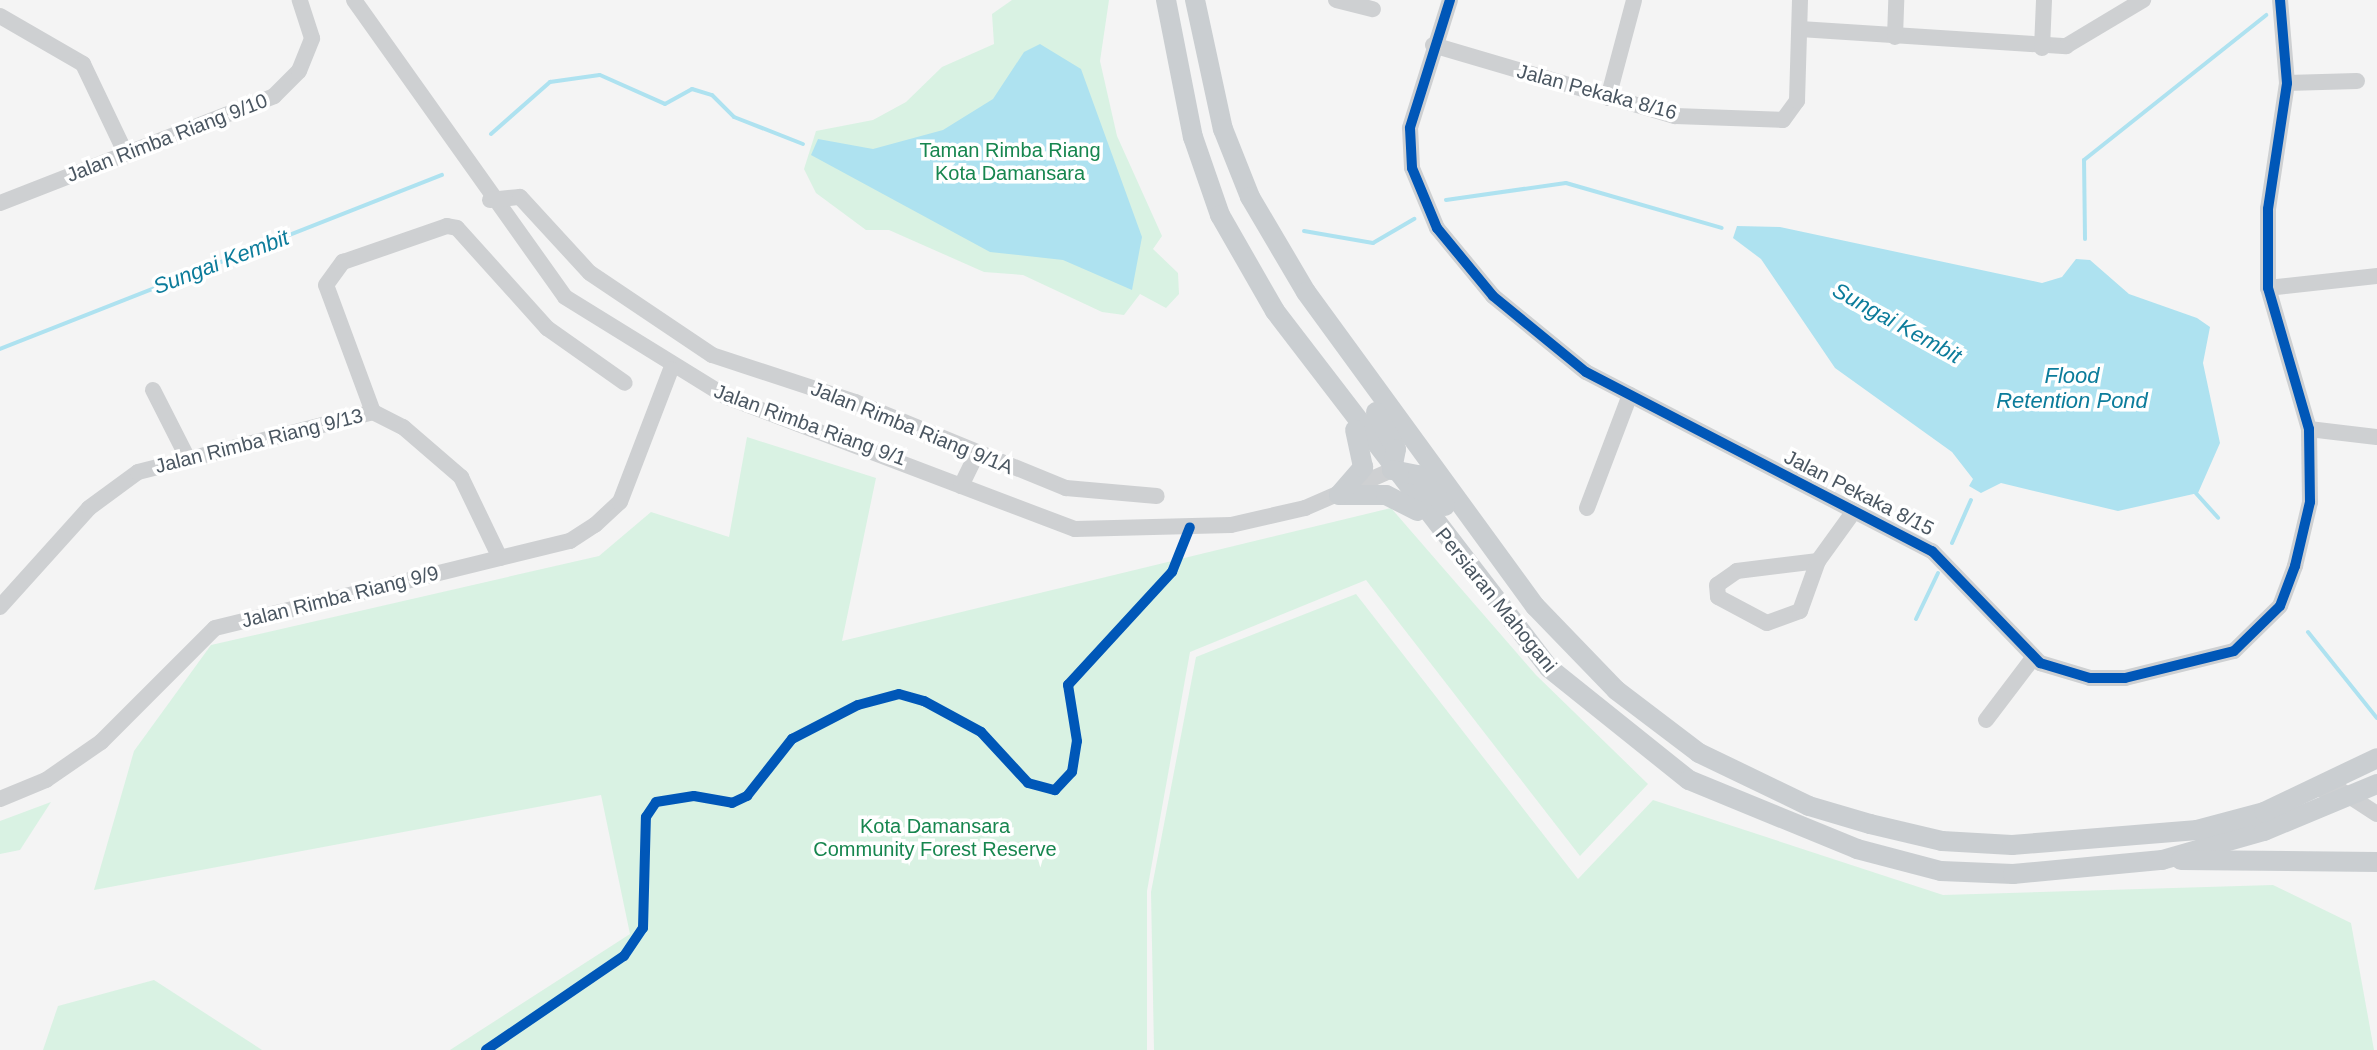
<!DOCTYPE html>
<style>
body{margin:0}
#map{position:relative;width:2377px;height:1050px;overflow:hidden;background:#f4f4f4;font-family:Arial,sans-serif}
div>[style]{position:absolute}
.green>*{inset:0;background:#d9f2e3}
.water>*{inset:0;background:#aee2f0}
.stream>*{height:4px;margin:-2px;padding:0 2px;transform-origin:2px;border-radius:2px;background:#aee2f0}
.minor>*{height:16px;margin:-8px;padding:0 8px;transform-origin:8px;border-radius:8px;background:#ced0d2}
.major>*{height:20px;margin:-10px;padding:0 10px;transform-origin:10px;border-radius:10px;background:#caced1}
.cycleway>*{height:10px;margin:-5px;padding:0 5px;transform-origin:5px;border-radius:5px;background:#0057b8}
span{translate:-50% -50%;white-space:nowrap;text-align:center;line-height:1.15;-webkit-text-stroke:7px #fff;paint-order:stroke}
.street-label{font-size:20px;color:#4a5661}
.park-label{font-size:20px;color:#17864f}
.water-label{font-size:22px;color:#0c7c9b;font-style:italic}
</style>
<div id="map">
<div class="green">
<i style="clip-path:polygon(1012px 0,1109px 0,1100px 61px,1117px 136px,1162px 236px,1153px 249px,1178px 273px,1179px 294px,1166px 308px,1140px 294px,1124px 315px,1102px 312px,1023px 275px,984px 272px,889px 230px,866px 230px,816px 193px,804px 169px,816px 131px,873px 120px,906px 102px,942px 67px,994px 44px,992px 14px)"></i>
<i style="clip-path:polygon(747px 437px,876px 478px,842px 641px,1391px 508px,1536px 675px,1648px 784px,1580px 856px,1366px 580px,1190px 652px,1147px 891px,1147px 1050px,450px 1050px,630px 934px,601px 795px,94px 890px,134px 751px,211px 645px,599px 556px,651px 512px,729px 537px)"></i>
<i style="clip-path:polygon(1356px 594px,1578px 879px,1653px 800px,1943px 895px,2273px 885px,2351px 923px,2374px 1050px,1154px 1050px,1151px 892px,1196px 657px)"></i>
<i style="clip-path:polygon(51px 802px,20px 850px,0 854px,0 821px)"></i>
<i style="clip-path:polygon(154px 980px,262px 1050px,43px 1050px,58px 1006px)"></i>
</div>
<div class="water">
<i style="clip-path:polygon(1040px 44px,1081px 69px,1142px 237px,1132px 290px,1063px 260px,990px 252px,811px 155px,818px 139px,873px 149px,943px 130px,993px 99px,1024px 52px)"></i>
<i style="clip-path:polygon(1737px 226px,1780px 227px,2042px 283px,2062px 277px,2076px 259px,2090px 260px,2129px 294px,2197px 318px,2210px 327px,2203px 363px,2220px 443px,2198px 493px,2118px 511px,2001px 483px,1981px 493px,1969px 486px,1973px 479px,1952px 452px,1835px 368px,1761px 259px,1733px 238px)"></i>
</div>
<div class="stream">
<i style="left:491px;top:134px;width:79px;rotate:-41.4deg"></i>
<i style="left:550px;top:82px;width:50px;rotate:-8deg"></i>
<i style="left:600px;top:75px;width:71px;rotate:24deg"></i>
<i style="left:665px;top:104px;width:31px;rotate:-29deg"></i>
<i style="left:692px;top:89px;width:21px;rotate:17deg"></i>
<i style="left:712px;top:95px;width:31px;rotate:45deg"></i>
<i style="left:734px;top:117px;width:74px;rotate:21.4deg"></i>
<i style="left:1446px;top:200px;width:121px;rotate:-8.1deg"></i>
<i style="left:1566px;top:183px;width:162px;rotate:16.1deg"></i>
<i style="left:1304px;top:231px;width:70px;rotate:9.9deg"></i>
<i style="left:1373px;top:243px;width:48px;rotate:-30.3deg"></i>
<i style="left:2085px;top:239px;width:79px;rotate:-90.7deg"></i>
<i style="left:2084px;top:160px;width:233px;rotate:-38.5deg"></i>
<i style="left:0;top:349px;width:475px;rotate:-21.5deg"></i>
<i style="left:2194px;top:491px;width:36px;rotate:48deg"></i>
<i style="left:1952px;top:543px;width:47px;rotate:-66.2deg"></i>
<i style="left:1916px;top:619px;width:51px;rotate:-64.4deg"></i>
<i style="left:2308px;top:632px;width:110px;rotate:51.3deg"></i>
</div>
<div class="minor">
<i style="left:354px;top:0;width:364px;rotate:54.6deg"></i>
<i style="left:565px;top:297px;width:190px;rotate:31.7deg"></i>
<i style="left:727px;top:397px;width:372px;rotate:20.8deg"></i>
<i style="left:1075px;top:529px;width:156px;rotate:-1.5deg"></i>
<i style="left:1231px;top:525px;width:76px;rotate:-12.9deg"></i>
<i style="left:1305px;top:508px;width:95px;rotate:-23.6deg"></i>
<i style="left:1336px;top:0;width:38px;rotate:14deg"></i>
<i style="left:1450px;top:0;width:134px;rotate:107.4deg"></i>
<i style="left:1410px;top:128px;width:40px;rotate:87.1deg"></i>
<i style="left:1412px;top:168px;width:65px;rotate:67.4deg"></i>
<i style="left:1437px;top:228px;width:88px;rotate:50.5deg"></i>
<i style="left:1493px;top:296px;width:120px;rotate:39.3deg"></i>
<i style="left:1586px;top:372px;width:390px;rotate:27.4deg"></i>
<i style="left:1932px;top:551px;width:156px;rotate:46deg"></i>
<i style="left:2040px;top:663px;width:52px;rotate:16.7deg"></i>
<i style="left:2090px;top:678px;width:35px"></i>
<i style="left:2125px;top:678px;width:112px;rotate:-13.9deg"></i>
<i style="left:2234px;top:651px;width:64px;rotate:-44.4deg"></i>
<i style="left:2280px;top:606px;width:43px;rotate:-69.4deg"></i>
<i style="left:2295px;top:566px;width:66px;rotate:-76.8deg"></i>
<i style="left:2310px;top:502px;width:73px;rotate:-90.8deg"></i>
<i style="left:2309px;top:429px;width:147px;rotate:-106.2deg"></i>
<i style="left:2268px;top:288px;width:79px;rotate:-90deg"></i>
<i style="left:2268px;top:209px;width:127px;rotate:-81.4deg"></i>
<i style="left:2287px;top:83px;width:83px;rotate:-94.8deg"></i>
<i style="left:0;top:16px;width:96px;rotate:30deg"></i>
<i style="left:83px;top:64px;width:100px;rotate:64.5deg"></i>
<i style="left:1800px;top:29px;width:267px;rotate:3.7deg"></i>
<i style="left:2066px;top:46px;width:90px;rotate:-30.9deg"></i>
<i style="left:1895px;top:37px;width:37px;rotate:-88deg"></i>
<i style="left:1433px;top:45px;width:252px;rotate:16.4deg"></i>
<i style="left:1675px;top:116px;width:108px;rotate:2.1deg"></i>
<i style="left:1783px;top:120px;width:24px;rotate:-54deg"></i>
<i style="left:1797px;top:101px;width:101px;rotate:-88.3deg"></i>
<i style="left:2042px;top:48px;width:48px;rotate:-87.6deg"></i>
<i style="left:2287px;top:83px;width:70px;rotate:-1.6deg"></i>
<i style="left:1608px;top:98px;width:101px;rotate:-75.1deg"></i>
<i style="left:490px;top:200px;width:30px;rotate:-6deg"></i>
<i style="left:520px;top:197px;width:103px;rotate:47.4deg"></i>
<i style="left:590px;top:273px;width:147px;rotate:33.9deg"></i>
<i style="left:712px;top:355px;width:151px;rotate:18.2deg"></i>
<i style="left:855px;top:402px;width:228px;rotate:22.2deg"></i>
<i style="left:1066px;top:488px;width:91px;rotate:5deg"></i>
<i style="left:0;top:203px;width:294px;rotate:-21.3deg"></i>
<i style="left:274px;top:96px;width:35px;rotate:-45deg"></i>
<i style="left:299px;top:71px;width:35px;rotate:-68deg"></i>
<i style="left:312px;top:38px;width:40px;rotate:-108deg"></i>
<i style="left:2268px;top:288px;width:110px;rotate:-6.3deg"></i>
<i style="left:153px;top:390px;width:77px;rotate:63.1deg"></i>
<i style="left:373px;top:412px;width:135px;rotate:-110.3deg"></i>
<i style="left:326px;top:285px;width:29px;rotate:-54deg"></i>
<i style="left:343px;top:262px;width:110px;rotate:-19.1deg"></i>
<i style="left:447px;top:226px;width:10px;rotate:11deg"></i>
<i style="left:457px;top:228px;width:135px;rotate:48deg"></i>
<i style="left:547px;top:328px;width:95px;rotate:35.2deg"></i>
<i style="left:2309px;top:429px;width:68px;rotate:6.7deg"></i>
<i style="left:961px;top:486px;width:34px;rotate:-64deg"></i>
<i style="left:1587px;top:508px;width:121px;rotate:-69.2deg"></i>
<i style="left:1818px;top:561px;width:82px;rotate:173deg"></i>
<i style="left:1737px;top:571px;width:24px;rotate:145deg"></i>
<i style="left:1717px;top:585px;width:12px;rotate:85deg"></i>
<i style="left:1718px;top:597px;width:55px;rotate:28deg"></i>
<i style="left:1767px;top:623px;width:35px;rotate:-20deg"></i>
<i style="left:1800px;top:611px;width:53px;rotate:-70.2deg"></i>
<i style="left:1818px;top:561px;width:62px;rotate:-54.2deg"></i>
<i style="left:0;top:607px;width:133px;rotate:-48deg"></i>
<i style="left:89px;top:508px;width:61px;rotate:-36.3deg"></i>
<i style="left:138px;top:472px;width:243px;rotate:-14.3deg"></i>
<i style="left:373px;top:412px;width:34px;rotate:27deg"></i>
<i style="left:403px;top:427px;width:77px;rotate:40.8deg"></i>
<i style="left:461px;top:477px;width:90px;rotate:64.3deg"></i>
<i style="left:1986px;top:720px;width:78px;rotate:-52.8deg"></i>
<i style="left:2319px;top:789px;width:21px;rotate:3deg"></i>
<i style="left:2340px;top:790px;width:44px;rotate:33deg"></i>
<i style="left:0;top:799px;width:50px;rotate:-22.4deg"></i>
<i style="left:46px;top:780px;width:67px;rotate:-34.6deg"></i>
<i style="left:101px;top:742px;width:161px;rotate:-45deg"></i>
<i style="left:215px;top:628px;width:366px;rotate:-13.8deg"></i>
<i style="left:570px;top:541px;width:30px;rotate:-33deg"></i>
<i style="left:595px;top:525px;width:34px;rotate:-43deg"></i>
<i style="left:620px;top:502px;width:142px;rotate:-69deg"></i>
</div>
<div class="major">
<i style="left:1166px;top:0;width:140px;rotate:78.9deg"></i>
<i style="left:1193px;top:137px;width:83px;rotate:70.9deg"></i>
<i style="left:1220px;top:215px;width:111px;rotate:60.2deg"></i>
<i style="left:1275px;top:311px;width:450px;rotate:52.5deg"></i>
<i style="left:1549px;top:668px;width:179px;rotate:38.7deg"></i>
<i style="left:1689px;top:780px;width:182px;rotate:22.3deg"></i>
<i style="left:1857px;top:849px;width:87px;rotate:14.7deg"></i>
<i style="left:1941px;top:871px;width:72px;rotate:2.4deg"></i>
<i style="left:2013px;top:874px;width:150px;rotate:-5.4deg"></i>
<i style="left:2162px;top:860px;width:106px;rotate:-15.9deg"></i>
<i style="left:2264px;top:831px;width:122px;rotate:-22.6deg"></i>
<i style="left:1195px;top:0;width:132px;rotate:77.8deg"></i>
<i style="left:1223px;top:129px;width:73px;rotate:68.3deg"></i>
<i style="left:1250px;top:197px;width:110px;rotate:59.5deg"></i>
<i style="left:1306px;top:292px;width:389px;rotate:53.9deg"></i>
<i style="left:1535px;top:606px;width:117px;rotate:46deg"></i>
<i style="left:1616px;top:690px;width:104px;rotate:37.2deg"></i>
<i style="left:1699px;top:753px;width:122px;rotate:25.7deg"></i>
<i style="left:1809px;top:806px;width:64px;rotate:16.4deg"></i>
<i style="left:1870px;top:824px;width:74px;rotate:13.3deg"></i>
<i style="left:1942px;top:841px;width:70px;rotate:3.3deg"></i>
<i style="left:2012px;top:845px;width:186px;rotate:-4.6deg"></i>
<i style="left:2197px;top:830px;width:69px;rotate:-15deg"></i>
<i style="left:2264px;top:812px;width:125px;rotate:-25.5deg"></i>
<i style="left:1376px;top:412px;width:42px;rotate:61.6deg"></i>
<i style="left:1396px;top:449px;width:21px;rotate:101deg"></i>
<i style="left:1392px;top:470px;width:26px;rotate:11deg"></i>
<i style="left:1418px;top:475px;width:41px;rotate:48.9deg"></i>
<i style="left:1339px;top:495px;width:47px"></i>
<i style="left:1386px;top:495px;width:35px;rotate:27deg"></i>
<i style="left:1339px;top:495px;width:37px;rotate:-49deg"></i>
<i style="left:1363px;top:467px;width:38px;rotate:-102deg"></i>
<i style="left:2181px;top:860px;width:196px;rotate:0.6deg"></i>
</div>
<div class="cycleway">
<i style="left:1450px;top:0;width:134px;rotate:107.4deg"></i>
<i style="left:1410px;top:128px;width:40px;rotate:87.1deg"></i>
<i style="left:1412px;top:168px;width:65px;rotate:67.4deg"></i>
<i style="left:1437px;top:228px;width:88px;rotate:50.5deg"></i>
<i style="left:1493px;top:296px;width:120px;rotate:39.3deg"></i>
<i style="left:1586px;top:372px;width:390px;rotate:27.4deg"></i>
<i style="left:1932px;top:551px;width:156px;rotate:46deg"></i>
<i style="left:2040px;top:663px;width:52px;rotate:16.7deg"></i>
<i style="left:2090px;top:678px;width:35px"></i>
<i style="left:2125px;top:678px;width:112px;rotate:-13.9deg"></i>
<i style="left:2234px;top:651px;width:64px;rotate:-44.4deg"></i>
<i style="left:2280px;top:606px;width:43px;rotate:-69.4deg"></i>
<i style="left:2295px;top:566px;width:66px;rotate:-76.8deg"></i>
<i style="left:2310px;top:502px;width:73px;rotate:-90.8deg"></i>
<i style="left:2309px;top:429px;width:147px;rotate:-106.2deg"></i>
<i style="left:2268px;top:288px;width:79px;rotate:-90deg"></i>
<i style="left:2268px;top:209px;width:127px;rotate:-81.4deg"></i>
<i style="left:2287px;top:83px;width:83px;rotate:-94.8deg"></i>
<i style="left:486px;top:1050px;width:167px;rotate:-34.3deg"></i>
<i style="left:624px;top:956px;width:34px;rotate:-56deg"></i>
<i style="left:643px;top:928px;width:111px;rotate:-88.5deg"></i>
<i style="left:646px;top:817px;width:18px;rotate:-56deg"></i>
<i style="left:656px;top:802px;width:38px;rotate:-9deg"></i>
<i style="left:694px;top:796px;width:39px;rotate:10deg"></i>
<i style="left:732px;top:803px;width:17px;rotate:-25deg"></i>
<i style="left:747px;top:796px;width:73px;rotate:-51.7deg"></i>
<i style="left:792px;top:739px;width:74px;rotate:-27.3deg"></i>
<i style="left:858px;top:705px;width:42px;rotate:-15deg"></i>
<i style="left:899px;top:694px;width:26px;rotate:16deg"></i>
<i style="left:924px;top:701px;width:65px;rotate:28.5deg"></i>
<i style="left:981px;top:732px;width:69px;rotate:47.3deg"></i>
<i style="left:1028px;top:783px;width:28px;rotate:15deg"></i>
<i style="left:1055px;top:790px;width:25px;rotate:-47deg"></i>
<i style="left:1072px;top:772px;width:31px;rotate:-81deg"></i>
<i style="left:1077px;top:741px;width:57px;rotate:-99.1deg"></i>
<i style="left:1068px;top:685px;width:154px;rotate:-47.4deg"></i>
<i style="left:1172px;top:572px;width:48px;rotate:-68.2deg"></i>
</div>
<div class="street-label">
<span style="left:1597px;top:92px;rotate:15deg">Jalan Pekaka 8/16</span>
<span style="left:167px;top:138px;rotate:-21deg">Jalan Rimba Riang 9/10</span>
<span style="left:810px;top:425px;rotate:20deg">Jalan Rimba Riang 9/1</span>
<span style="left:912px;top:428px;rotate:22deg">Jalan Rimba Riang 9/1A</span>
<span style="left:259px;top:441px;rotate:-14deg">Jalan Rimba Riang 9/13</span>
<span style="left:1859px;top:493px;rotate:27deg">Jalan Pekaka 8/15</span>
<span style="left:340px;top:597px;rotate:-14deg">Jalan Rimba Riang 9/9</span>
<span style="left:1496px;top:600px;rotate:51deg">Persiaran Mahogani</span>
</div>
<div class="park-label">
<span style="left:1010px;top:162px">Taman Rimba Riang<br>Kota Damansara</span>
<span style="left:935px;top:838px">Kota Damansara<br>Community Forest Reserve</span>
</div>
<div class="water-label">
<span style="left:221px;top:262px;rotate:-21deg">Sungai Kembit</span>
<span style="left:1897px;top:323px;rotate:29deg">Sungai Kembit</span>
<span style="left:2072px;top:388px">Flood<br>Retention Pond</span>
</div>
</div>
